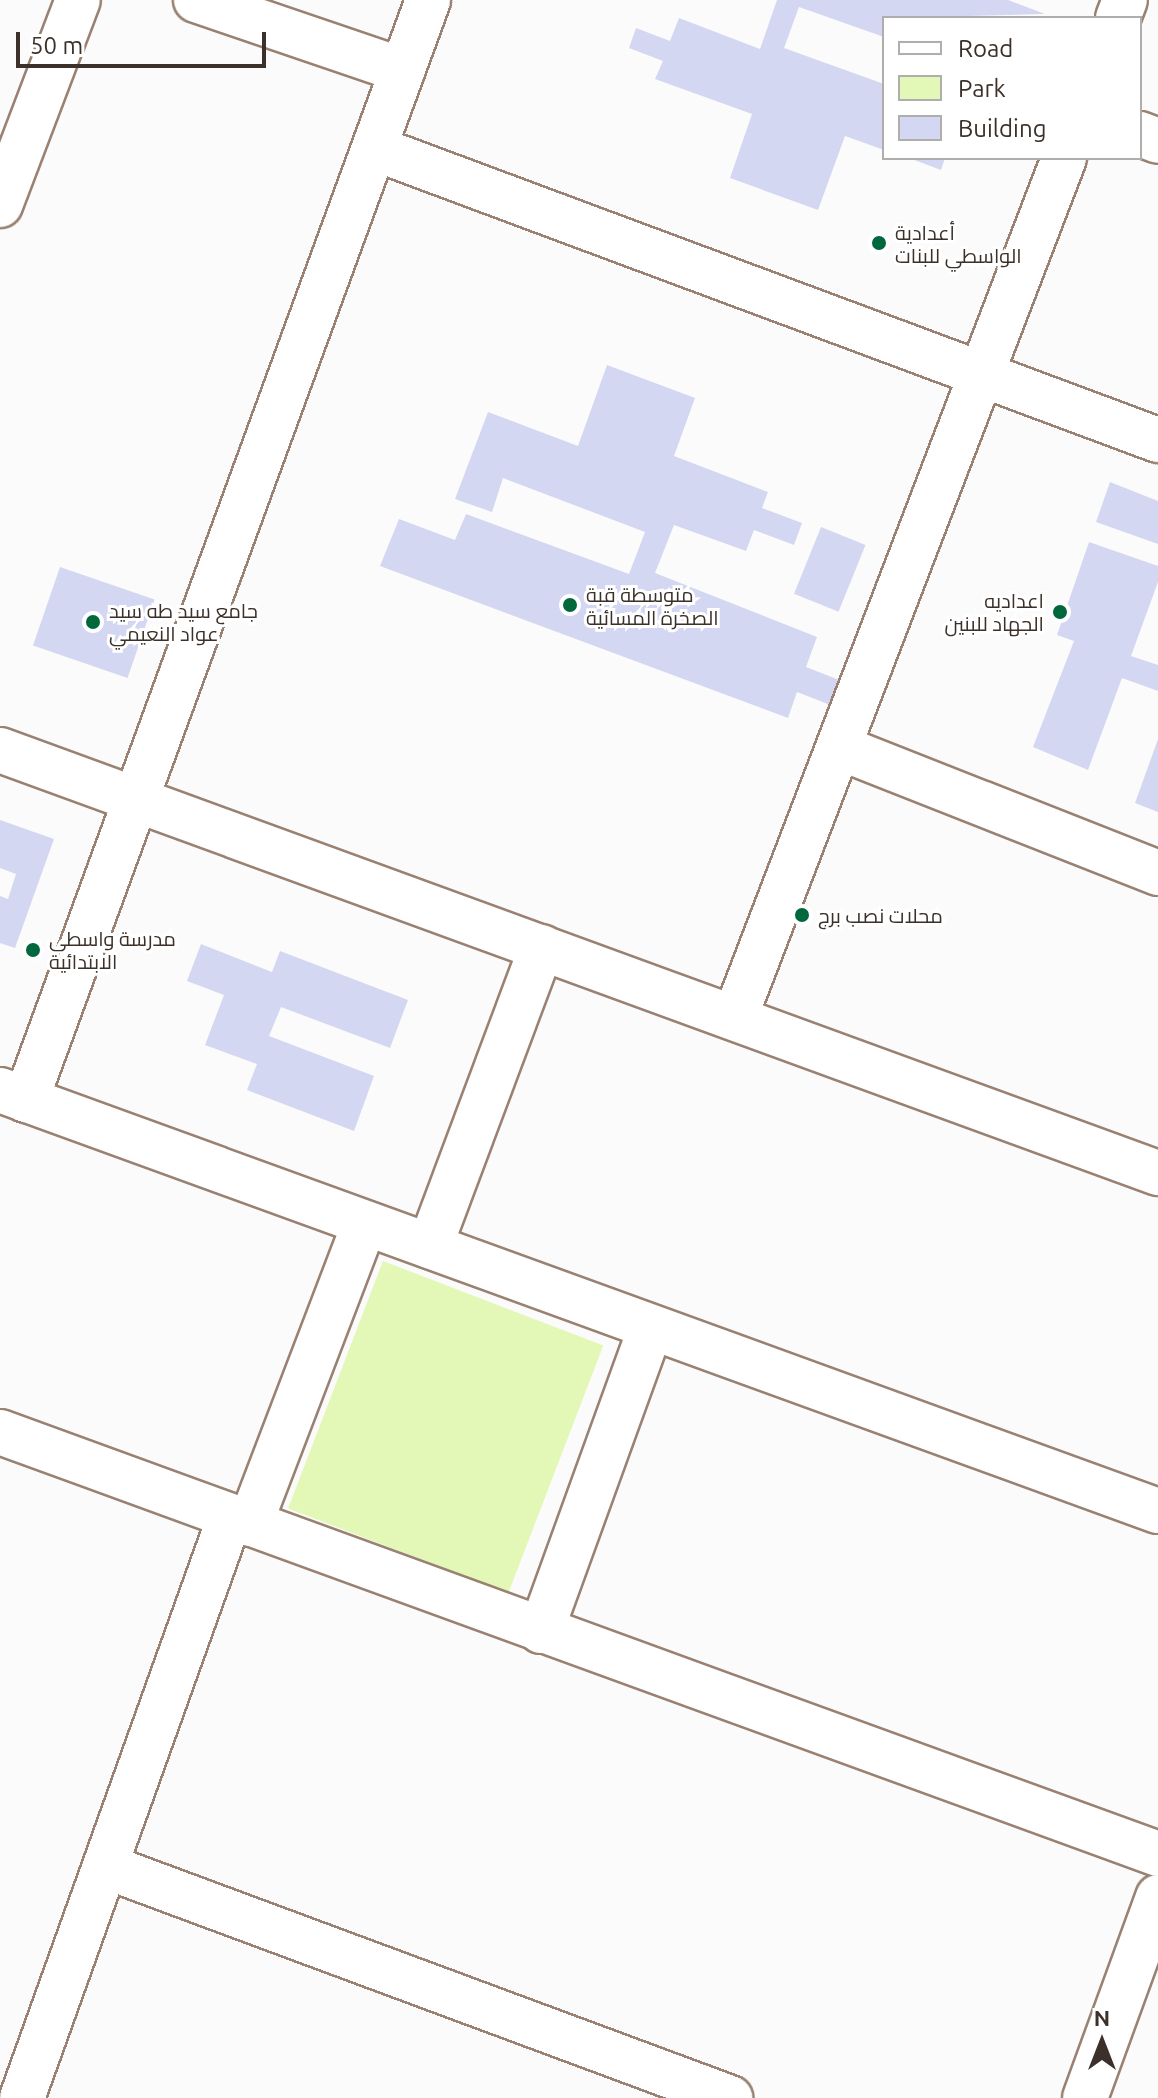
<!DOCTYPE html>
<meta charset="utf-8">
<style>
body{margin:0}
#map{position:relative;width:1158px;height:2098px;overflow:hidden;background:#fbfbfb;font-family:Ubuntu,Cairo,sans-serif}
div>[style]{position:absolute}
.green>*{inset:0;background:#e3f8b6;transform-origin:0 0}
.building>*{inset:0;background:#d4d7f2;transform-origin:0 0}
.roads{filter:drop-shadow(2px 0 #998271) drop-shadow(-2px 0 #998271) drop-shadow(0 2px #998271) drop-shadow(0 -2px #998271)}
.minor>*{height:44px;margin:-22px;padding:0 22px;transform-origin:22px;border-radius:22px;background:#fff}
.dots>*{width:22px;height:22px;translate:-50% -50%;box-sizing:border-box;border:4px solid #fff;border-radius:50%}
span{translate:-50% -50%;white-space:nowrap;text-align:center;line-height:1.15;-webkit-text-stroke:6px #fff;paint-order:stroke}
.poi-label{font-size:20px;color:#3b312a}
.left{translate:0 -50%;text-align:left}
.right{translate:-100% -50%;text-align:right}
.legend{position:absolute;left:882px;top:16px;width:260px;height:144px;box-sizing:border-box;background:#fff;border:2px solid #b1adaa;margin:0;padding:10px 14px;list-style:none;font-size:24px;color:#3b312a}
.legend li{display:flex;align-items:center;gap:16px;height:40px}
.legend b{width:40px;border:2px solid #b1adaa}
.north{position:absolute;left:1062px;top:2002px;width:80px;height:80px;-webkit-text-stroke:6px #fff;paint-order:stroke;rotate:0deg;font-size:22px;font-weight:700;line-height:32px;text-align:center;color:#3b312a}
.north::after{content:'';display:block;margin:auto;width:28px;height:36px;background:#3b312a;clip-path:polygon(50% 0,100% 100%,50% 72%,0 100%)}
.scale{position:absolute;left:16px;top:32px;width:250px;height:36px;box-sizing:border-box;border:4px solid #3b312a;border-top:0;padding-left:10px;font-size:24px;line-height:28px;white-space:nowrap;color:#3b312a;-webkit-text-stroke:6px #fff;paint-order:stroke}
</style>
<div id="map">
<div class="green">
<i style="left:383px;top:1261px;width:236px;height:265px;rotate:21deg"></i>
</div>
<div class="building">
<i style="clip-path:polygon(777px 0,1008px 0,1045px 14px,884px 18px,884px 37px,799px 7px,784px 48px,884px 84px,884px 150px,845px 136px,818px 210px,730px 178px,752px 114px,655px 79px,663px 61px,629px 48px,636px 28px,670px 41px,679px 18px,760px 49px)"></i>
<i style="clip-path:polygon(909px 158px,945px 158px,941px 170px)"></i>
<i style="clip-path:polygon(607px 365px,695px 398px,674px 456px,768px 492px,762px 508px,802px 523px,794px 545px,754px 530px,746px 551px,674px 525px,655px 573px,817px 637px,806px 667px,847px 683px,838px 708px,797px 692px,788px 718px,380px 566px,399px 519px,455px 540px,466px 514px,629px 574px,645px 532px,503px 478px,492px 512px,455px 499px,488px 412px,578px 446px)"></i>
<i style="clip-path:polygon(1110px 482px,1158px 501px,1158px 544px,1096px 522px)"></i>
<i style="left:821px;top:527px;width:48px;height:72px;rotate:22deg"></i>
<i style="clip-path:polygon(1089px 542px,1158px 566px,1158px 582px,1131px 656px,1158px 665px,1158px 691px,1122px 678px,1088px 770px,1033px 747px,1074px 641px,1057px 635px)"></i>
<i style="left:60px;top:567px;width:100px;height:83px;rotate:19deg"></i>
<i style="clip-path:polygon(1158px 739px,1158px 812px,1135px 803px)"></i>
<i style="clip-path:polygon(0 820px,54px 839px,15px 948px,0 943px,0 896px,8px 899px,16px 874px,0 868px)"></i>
<i style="clip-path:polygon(201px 944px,272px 972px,280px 951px,408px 1000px,390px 1048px,281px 1007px,269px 1036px,374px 1076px,354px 1131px,247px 1090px,257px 1064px,205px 1045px,224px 995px,187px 981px)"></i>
</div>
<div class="roads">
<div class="minor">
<i style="left:196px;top:0;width:218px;rotate:18.8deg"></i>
<i style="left:1118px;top:18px;width:19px;rotate:-69deg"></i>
<i style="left:1140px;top:134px;width:19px;rotate:21deg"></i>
<i style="left:374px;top:148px;width:837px;rotate:20.43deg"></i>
<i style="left:0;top:205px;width:219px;rotate:-69.2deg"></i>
<i style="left:841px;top:748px;width:341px;rotate:21.5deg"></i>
<i style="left:0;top:750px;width:1233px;rotate:20.07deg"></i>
<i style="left:735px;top:1017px;width:920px;rotate:-69.04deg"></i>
<i style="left:0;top:1090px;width:1232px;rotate:19.98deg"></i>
<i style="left:26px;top:1100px;width:1171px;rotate:-69.92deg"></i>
<i style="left:430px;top:1246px;width:319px;rotate:-69.5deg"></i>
<i style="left:0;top:1432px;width:1232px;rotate:20.02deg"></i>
<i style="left:250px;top:1524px;width:322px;rotate:-69.1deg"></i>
<i style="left:541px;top:1631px;width:323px;rotate:-70.1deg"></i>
<i style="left:105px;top:1866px;width:667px;rotate:20.36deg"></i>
<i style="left:22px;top:2098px;width:617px;rotate:-70.3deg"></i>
<i style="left:1085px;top:2098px;width:214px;rotate:-70deg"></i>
</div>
</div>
<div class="dots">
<i style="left:879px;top:243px;background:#01683e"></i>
<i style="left:570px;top:605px;background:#01683e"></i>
<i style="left:1060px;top:612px;background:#01683e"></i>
<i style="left:93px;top:622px;background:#01683e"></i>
<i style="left:802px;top:915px;background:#01683e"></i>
<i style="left:33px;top:950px;background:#01683e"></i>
</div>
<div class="poi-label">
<span class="left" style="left:895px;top:244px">أعدادية<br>الواسطي للبنات</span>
<span class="left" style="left:586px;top:606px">متوسطة قبة<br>الصخرة المسائية</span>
<span class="right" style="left:1044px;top:612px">اعداديه<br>الجهاد للبنين</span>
<span class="left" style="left:109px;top:622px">جامع سيد طه سيد<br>عواد النعيمي</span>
<span class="left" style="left:818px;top:915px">محلات نصب برج</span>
<span class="left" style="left:49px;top:950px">مدرسة واسطي<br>الابتدائية</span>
</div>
<ul class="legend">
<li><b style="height:10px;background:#fff"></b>Road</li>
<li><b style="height:22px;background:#e3f8b6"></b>Park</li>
<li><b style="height:22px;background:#d4d7f2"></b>Building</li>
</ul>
<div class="north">N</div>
<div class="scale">50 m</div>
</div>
